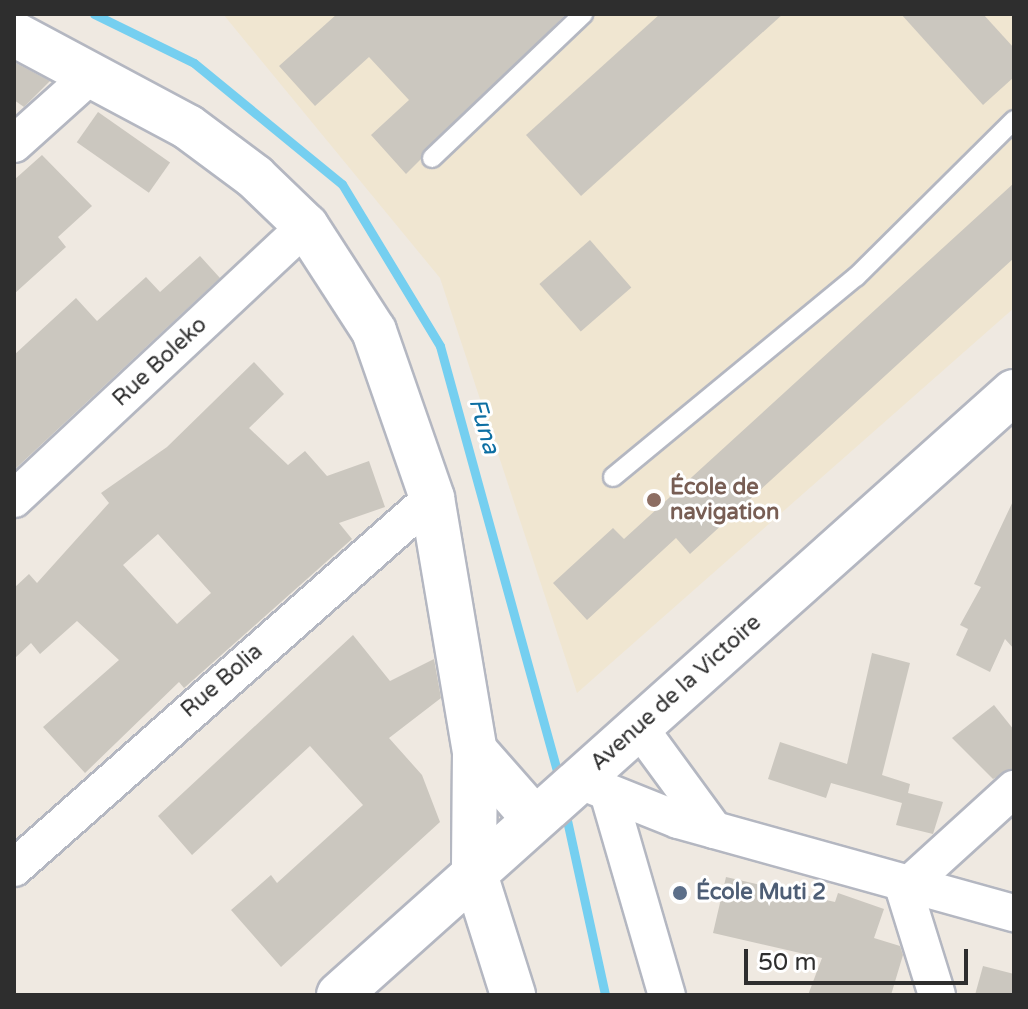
<!DOCTYPE html>
<meta charset="utf-8">
<style>
body{margin:0}
#map{position:relative;width:1028px;height:1009px;overflow:hidden;background:#efe9e1;font-family:"Varela Round",sans-serif}
div>[style]{position:absolute}
.education>*{inset:0;background:#f0e6d1}
.stream>*{height:9px;margin:-4.5px;padding:0 4.5px;transform-origin:4.5px;border-radius:4.5px;background:#75cff0}
.building>*{inset:0;background:#cbc7bf;transform-origin:0 0}
.roads{filter:drop-shadow(2px 0 #b4b7c1) drop-shadow(-2px 0 #b4b7c1) drop-shadow(0 2px #b4b7c1) drop-shadow(0 -2px #b4b7c1)}
.lane>*{height:18px;margin:-9px;padding:0 9px;transform-origin:9px;border-radius:9px;background:#fff}
.street>*{height:36px;margin:-18px;padding:0 18px;transform-origin:18px;border-radius:18px;background:#fff}
.secondary>*{height:44px;margin:-22px;padding:0 22px;transform-origin:22px;border-radius:22px;background:#fff}
.dots>*{width:22px;height:22px;translate:-50% -50%;box-sizing:border-box;border:4px solid #fff;border-radius:50%}
span{translate:-50% -50%;white-space:nowrap;text-align:center;line-height:1.15;-webkit-text-stroke:6px #fff;paint-order:stroke}
.street-label{font-size:22px;color:#2e2e2e}
.education-label{font-size:22px;color:#785e54;font-weight:700}
.left{translate:0 -50%;text-align:left}
.service-label{font-size:22px;color:#4e5e75;font-weight:700}
.water-label{font-size:24px;color:#0d6fa3;font-style:italic}
.frame{position:absolute;inset:0;border:16px solid #2e2e2e;pointer-events:none}
.scale{position:absolute;left:744px;top:949px;width:224px;height:36px;box-sizing:border-box;border:4px solid #2e2e2e;border-top:0;padding-left:10px;font-size:24px;line-height:28px;white-space:nowrap;color:#2e2e2e;-webkit-text-stroke:6px #fff;paint-order:stroke}
</style>
<div id="map">
<div class="education">
<i style="clip-path:polygon(223px 14px,1014px 14px,1014px 308px,577px 693px,440px 278px)"></i>
</div>
<div class="stream">
<i style="left:94px;top:14px;width:111px;rotate:26.1deg"></i>
<i style="left:194px;top:63px;width:191px;rotate:39.3deg"></i>
<i style="left:342px;top:184px;width:189px;rotate:58.8deg"></i>
<i style="left:440px;top:346px;width:451px;rotate:74.6deg"></i>
<i style="left:565px;top:811px;width:188px;rotate:77.7deg"></i>
</div>
<div class="building">
<i style="clip-path:polygon(337px 14px,566px 14px,406px 174px,371px 135px,409px 100px,369px 57px,315px 106px,279px 66px)"></i>
<i style="clip-path:polygon(660px 14px,783px 14px,581px 196px,526px 135px)"></i>
<i style="clip-path:polygon(901px 14px,983px 14px,1014px 48px,1014px 77px,983px 105px)"></i>
<i style="clip-path:polygon(14px 62px,50px 81px,24px 107px,14px 100px)"></i>
<i style="left:98px;top:112px;width:88px;height:37px;rotate:35deg"></i>
<i style="clip-path:polygon(42px 155px,92px 206px,58px 237px,66px 247px,14px 294px,14px 180px)"></i>
<i style="clip-path:polygon(1014px 183px,1014px 258px,690px 554px,676px 538px,587px 620px,553px 583px,613px 528px,624px 539px)"></i>
<i style="left:590px;top:240px;width:63px;height:67px;rotate:49deg"></i>
<i style="clip-path:polygon(200px 256px,220px 278px,14px 470px,14px 355px,76px 298px,97px 321px,146px 277px,160px 292px)"></i>
<i style="clip-path:polygon(evenodd,254px 362px,284px 394px,249px 428px,288px 465px,305px 451px,327px 476px,369px 461px,385px 507px,339px 523px,352px 539px,184px 688px,179px 682px,85px 773px,43px 727px,119px 660px,77px 621px,40px 654px,31px 643px,14px 659px,14px 588px,29px 574px,37px 583px,109px 503px,101px 493px,167px 447px,254px 362px,158px 534px,211px 593px,177px 624px,123px 565px,158px 534px)"></i>
<i style="clip-path:polygon(1014px 499px,1014px 649px,1005px 639px,990px 672px,956px 655px,968px 629px,960px 625px,981px 587px,974px 584px)"></i>
<i style="clip-path:polygon(353px 635px,390px 681px,434px 659px,441px 698px,389px 738px,422px 775px,440px 822px,281px 967px,231px 910px,271px 875px,277px 883px,363px 805px,310px 746px,192px 855px,158px 816px)"></i>
<i style="clip-path:polygon(872px 653px,910px 663px,882px 775px,910px 784px,908px 793px,943px 802px,933px 834px,896px 825px,902px 803px,831px 783px,826px 798px,768px 779px,780px 742px,847px 764px)"></i>
<i style="clip-path:polygon(994px 705px,1014px 730px,1014px 769px,993px 779px,952px 738px)"></i>
<i style="clip-path:polygon(726px 877px,835px 902px,838px 893px,884px 909px,874px 938px,900px 946px,903px 955px,891px 995px,808px 995px,822px 958px,713px 933px)"></i>
<i style="clip-path:polygon(983px 966px,1014px 974px,1014px 995px,975px 995px)"></i>
</div>
<div class="roads">
<div class="lane">
<i style="left:432px;top:158px;width:209px;rotate:-43.6deg"></i>
<i style="left:613px;top:477px;width:315px;rotate:-39.5deg"></i>
<i style="left:856px;top:277px;width:223px;rotate:-44.8deg"></i>
</div>
<div class="street">
<i style="left:14px;top:144px;width:105px;rotate:-41.9deg"></i>
<i style="left:14px;top:499px;width:400px;rotate:-43.1deg"></i>
<i style="left:638px;top:726px;width:129px;rotate:53.8deg"></i>
<i style="left:578px;top:780px;width:108px;rotate:21.8deg"></i>
<i style="left:678px;top:820px;width:349px;rotate:15.5deg"></i>
<i style="left:609px;top:796px;width:207px;rotate:73.8deg"></i>
<i style="left:14px;top:868px;width:558px;rotate:-41.51deg"></i>
<i style="left:937px;top:995px;width:111px;rotate:-107.3deg"></i>
<i style="left:904px;top:889px;width:149px;rotate:-42.3deg"></i>
</div>
<div class="secondary">
<i style="left:14px;top:34px;width:197px;rotate:28.1deg"></i>
<i style="left:188px;top:127px;width:84px;rotate:36.7deg"></i>
<i style="left:255px;top:177px;width:71px;rotate:43.9deg"></i>
<i style="left:306px;top:226px;width:125px;rotate:57.1deg"></i>
<i style="left:374px;top:331px;width:177px;rotate:70.8deg"></i>
<i style="left:432px;top:498px;width:257px;rotate:80.4deg"></i>
<i style="left:475px;top:751px;width:120px;rotate:90.5deg"></i>
<i style="left:474px;top:871px;width:130px;rotate:72.5deg"></i>
<i style="left:475px;top:751px;width:88px;rotate:48.7deg"></i>
<i style="left:339px;top:995px;width:905px;rotate:-41.78deg"></i>
</div>
</div>
<div class="dots">
<i style="left:654px;top:500px;background:#8d6e63"></i>
<i style="left:680px;top:893px;background:#5c6f8a"></i>
</div>
<div class="street-label">
<span style="left:160px;top:362px;rotate:-43deg">Rue Boleko</span>
<span style="left:222px;top:681px;rotate:-41deg">Rue Bolia</span>
<span style="left:676px;top:693px;rotate:-42deg">Avenue de la Victoire</span>
</div>
<div class="education-label">
<span class="left" style="left:670px;top:500px">École de<br>navigation</span>
</div>
<div class="service-label">
<span class="left" style="left:696px;top:893px">École Muti 2</span>
</div>
<div class="water-label">
<span style="left:484px;top:426px;rotate:74deg">Funa</span>
</div>
<div class="frame"></div>
<div class="scale">50 m</div>
</div>
